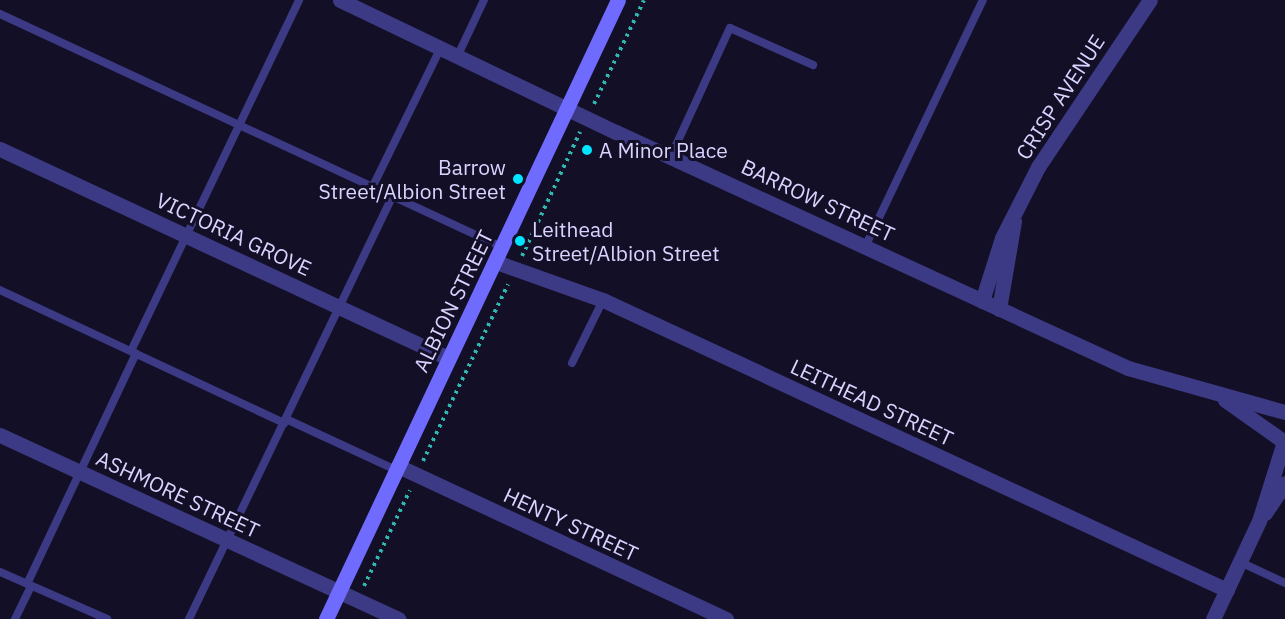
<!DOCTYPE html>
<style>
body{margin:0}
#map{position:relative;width:1285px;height:619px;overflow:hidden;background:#130f26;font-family:"IBM Plex Sans",sans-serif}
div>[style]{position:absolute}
.path>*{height:4px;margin-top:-2px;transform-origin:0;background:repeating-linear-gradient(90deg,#2fb8b0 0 3px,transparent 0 7.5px)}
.lane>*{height:8px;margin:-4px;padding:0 4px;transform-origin:4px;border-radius:4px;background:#3d3a85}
.street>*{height:15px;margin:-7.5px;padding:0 7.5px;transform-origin:7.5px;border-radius:7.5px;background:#3d3a85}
.secondary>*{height:15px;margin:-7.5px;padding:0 7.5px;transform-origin:7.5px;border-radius:7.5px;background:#6f6bff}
.dots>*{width:16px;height:16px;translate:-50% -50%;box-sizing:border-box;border:3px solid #130f26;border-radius:50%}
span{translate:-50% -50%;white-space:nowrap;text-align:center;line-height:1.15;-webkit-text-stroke:6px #130f26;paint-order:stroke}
.street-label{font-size:21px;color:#d9d4ff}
.poi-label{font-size:21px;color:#d9d4ff}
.left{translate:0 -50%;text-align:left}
.right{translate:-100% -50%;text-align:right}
</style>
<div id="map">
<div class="path">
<i style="left:594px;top:104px;width:115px;rotate:-64.3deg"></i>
<i style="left:522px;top:256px;width:137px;rotate:-64.9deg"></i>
<i style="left:423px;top:461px;width:196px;rotate:-64.3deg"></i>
<i style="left:364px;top:586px;width:106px;rotate:-64.4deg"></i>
</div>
<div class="lane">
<i style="left:0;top:14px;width:553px;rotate:24.9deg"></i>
<i style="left:458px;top:55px;width:61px;rotate:-64.7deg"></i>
<i style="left:671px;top:156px;width:141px;rotate:-65.3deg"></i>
<i style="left:730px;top:28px;width:91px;rotate:24deg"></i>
<i style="left:373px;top:186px;width:155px;rotate:-63.9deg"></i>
<i style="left:866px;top:245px;width:272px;rotate:-64.5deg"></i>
<i style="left:0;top:290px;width:314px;rotate:25.1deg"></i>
<i style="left:131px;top:351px;width:389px;rotate:-64.4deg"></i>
<i style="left:572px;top:363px;width:70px;rotate:-63.8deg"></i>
<i style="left:286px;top:419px;width:121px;rotate:24.9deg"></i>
<i style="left:1240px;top:562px;width:50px;rotate:25deg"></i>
<i style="left:0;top:572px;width:117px;rotate:23.7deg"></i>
<i style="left:27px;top:584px;width:255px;rotate:-64.7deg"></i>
<i style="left:15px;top:619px;width:37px;rotate:-64deg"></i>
<i style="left:189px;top:619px;width:470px;rotate:-64.3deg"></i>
</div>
<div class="street">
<i style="left:340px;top:0;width:306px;rotate:25.6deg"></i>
<i style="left:616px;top:132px;width:564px;rotate:24.75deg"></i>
<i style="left:1128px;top:368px;width:163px;rotate:15.7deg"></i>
<i style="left:0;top:149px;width:495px;rotate:25deg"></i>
<i style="left:496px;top:262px;width:114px;rotate:19.6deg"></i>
<i style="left:603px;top:300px;width:688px;rotate:24.93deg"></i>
<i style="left:982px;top:301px;width:66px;rotate:-72.4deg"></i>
<i style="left:1002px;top:238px;width:80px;rotate:-63.1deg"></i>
<i style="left:1038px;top:167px;width:201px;rotate:-56.2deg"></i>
<i style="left:999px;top:309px;width:89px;rotate:-80.3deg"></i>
<i style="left:1225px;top:400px;width:67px;rotate:35.3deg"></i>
<i style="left:0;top:435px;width:439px;rotate:24.8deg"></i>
<i style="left:398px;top:466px;width:362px;rotate:25deg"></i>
<i style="left:1265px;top:513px;width:36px;rotate:-56deg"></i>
<i style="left:1213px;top:619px;width:108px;rotate:-64.9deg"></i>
<i style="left:1259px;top:521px;width:80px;rotate:-72.5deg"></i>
</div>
<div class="secondary">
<i style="left:326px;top:619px;width:684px;rotate:-64.75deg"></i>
</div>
<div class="dots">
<i style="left:587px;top:150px;background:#00e5ff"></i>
<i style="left:518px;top:179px;background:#00e5ff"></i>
<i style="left:520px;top:241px;background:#00e5ff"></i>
</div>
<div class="street-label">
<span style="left:1060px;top:97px;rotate:-57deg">CRISP AVENUE</span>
<span style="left:818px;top:200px;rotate:25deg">BARROW STREET</span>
<span style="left:234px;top:234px;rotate:25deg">VICTORIA GROVE</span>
<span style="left:453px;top:301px;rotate:-64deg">ALBION STREET</span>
<span style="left:872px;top:402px;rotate:25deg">LEITHEAD STREET</span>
<span style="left:178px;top:494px;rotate:25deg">ASHMORE STREET</span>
<span style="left:571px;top:524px;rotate:25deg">HENTY STREET</span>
</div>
<div class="poi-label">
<span class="left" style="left:599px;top:150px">A Minor Place</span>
<span class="right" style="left:506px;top:179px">Barrow<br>Street/Albion Street</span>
<span class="left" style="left:532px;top:241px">Leithead<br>Street/Albion Street</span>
</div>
</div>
